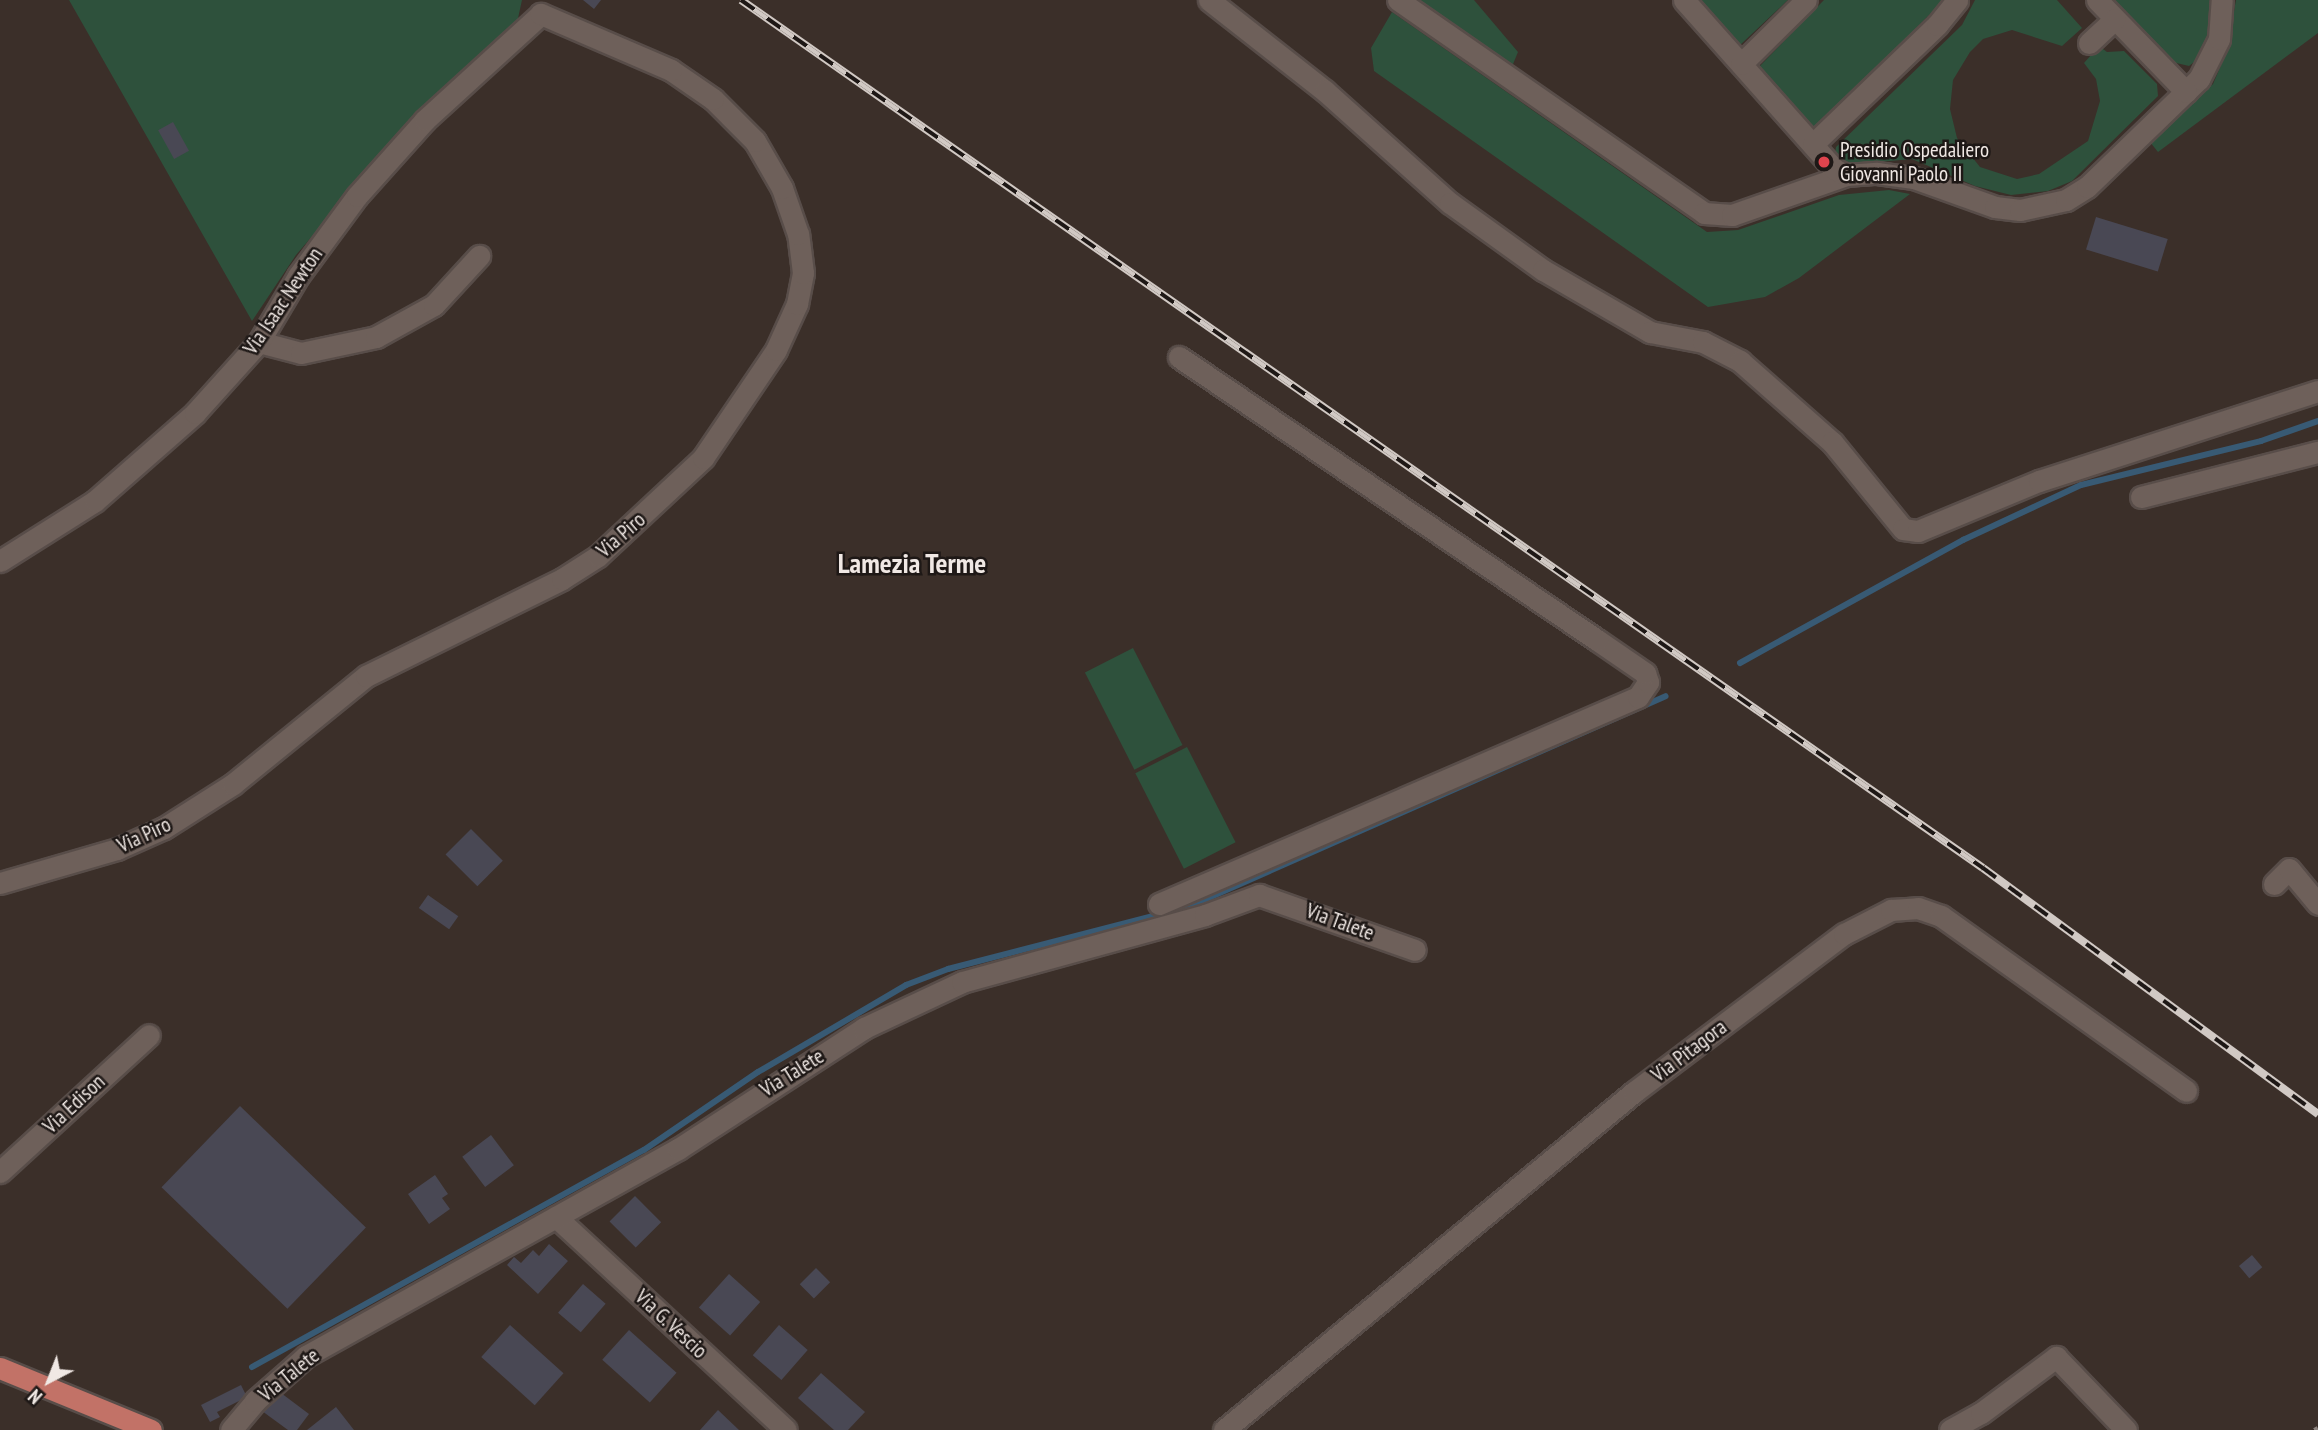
<!DOCTYPE html>
<style>
body{margin:0}
#map{position:relative;width:2318px;height:1430px;overflow:hidden;background:#3b2f29;font-family:"PT Sans Narrow",sans-serif}
div>[style]{position:absolute}
.green>*{inset:0;background:#2e513c;transform-origin:0 0}
.stream>*{height:6px;margin:-3px;padding:0 3px;transform-origin:3px;border-radius:3px;background:#385a74}
.building>*{inset:0;background:#494854;transform-origin:0 0}
.path>*{height:3.5px;margin-top:-1.75px;transform-origin:0;background:repeating-linear-gradient(90deg,#8e847f 0 5px,transparent 0 10px)}
.roads{filter:drop-shadow(2px 0 #584d49) drop-shadow(-2px 0 #584d49) drop-shadow(0 2px #584d49) drop-shadow(0 -2px #584d49)}
.minor>*{height:21px;margin:-10.5px;padding:0 10.5px;transform-origin:10.5px;border-radius:10.5px;background:#6e605a}
.major>*{height:21px;margin:-10.5px;padding:0 10.5px;transform-origin:10.5px;border-radius:10.5px;background:#c27267}
.rail>*{height:8px;margin-top:-4px;transform-origin:0;background:repeating-linear-gradient(90deg,#1e1816 0 16px,#d1c9c4 0 32px);box-sizing:border-box;border-block:2px solid #d1c9c4}
.dots>*{width:19px;height:19px;translate:-50% -50%;box-sizing:border-box;border:4px solid #1e1816;border-radius:50%}
span{translate:-50% -50%;white-space:nowrap;text-align:center;line-height:1.15;-webkit-text-stroke:5px #1e1816;paint-order:stroke}
.poi-label{font-size:21px;color:#f0e8e4}
.left{translate:0 -50%;text-align:left}
.street-label{font-size:21px;color:#f0e8e4}
.district-label{font-size:28px;color:#f0e8e4;font-weight:700}
.north{position:absolute;left:14px;top:1346px;width:70px;height:70px;-webkit-text-stroke:5px #1e1816;paint-order:stroke;rotate:222deg;font-size:19px;font-weight:700;line-height:28px;text-align:center;color:#f0e8e4}
.north::after{content:'';display:block;margin:auto;width:24px;height:32px;background:#f0e8e4;clip-path:polygon(50% 0,100% 100%,50% 72%,0 100%)}
</style>
<div id="map">
<div class="green">
<i style="clip-path:polygon(69px 0,522px 0,517px 23px,423px 107px,296px 255px,252px 321px)"></i>
<i style="clip-path:polygon(1413px 0,1474px 0,1518px 52px,1511px 69px)"></i>
<i style="clip-path:polygon(1696px 0,1788px 0,1738px 47px)"></i>
<i style="clip-path:polygon(1824px 0,1944px 0,1813px 132px,1757px 69px)"></i>
<i style="clip-path:polygon(1975px 0,2057px 0,2082px 28px,2062px 46px,2012px 30px,1983px 39px,1970px 52px,1953px 80px,1950px 109px,1957px 138px,1980px 167px,2017px 179px,2039px 174px,2088px 141px,2100px 101px,2096px 79px,2084px 63px,2099px 46px,2107px 52px,2124px 51px,2157px 84px,2158px 96px,2072px 181px,2048px 191px,2011px 195px,1975px 186px,1912px 159px,1846px 165px,1834px 159px,1836px 147px,1962px 25px)"></i>
<i style="clip-path:polygon(2114px 0,2210px 0,2209px 31px,2199px 58px,2189px 66px,2172px 62px)"></i>
<i style="clip-path:polygon(2236px 0,2318px 0,2318px 33px,2158px 152px,2150px 142px,2213px 84px,2227px 51px)"></i>
<i style="clip-path:polygon(1392px 12px,1707px 232px,1738px 230px,1839px 195px,1889px 190px,1910px 194px,1799px 278px,1765px 297px,1708px 307px,1374px 71px,1371px 48px)"></i>
<i style="left:1133px;top:648px;width:109px;height:54px;rotate:63deg"></i>
<i style="left:1187px;top:747px;width:107px;height:58px;rotate:63deg"></i>
</div>
<div class="stream">
<i style="left:1740px;top:663px;width:255px;rotate:-28.9deg"></i>
<i style="left:1963px;top:540px;width:130px;rotate:-25deg"></i>
<i style="left:2081px;top:485px;width:185px;rotate:-13.7deg"></i>
<i style="left:2261px;top:441px;width:60px;rotate:-19.3deg"></i>
<i style="left:252px;top:1367px;width:448px;rotate:-29deg"></i>
<i style="left:644px;top:1150px;width:138px;rotate:-34.4deg"></i>
<i style="left:758px;top:1072px;width:172px;rotate:-30.4deg"></i>
<i style="left:906px;top:985px;width:45px;rotate:-20.9deg"></i>
<i style="left:948px;top:969px;width:248px;rotate:-14.5deg"></i>
<i style="left:1188px;top:907px;width:522px;rotate:-23.82deg"></i>
</div>
<div class="building">
<i style="clip-path:polygon(583px 0,601px 0,594px 9px)"></i>
<i style="left:173px;top:122px;width:33px;height:17px;rotate:61deg"></i>
<i style="left:2096px;top:217px;width:75px;height:34px;rotate:17deg"></i>
<i style="left:471px;top:829px;width:45px;height:36px;rotate:45deg"></i>
<i style="left:428px;top:895px;width:37px;height:16px;rotate:35deg"></i>
<i style="left:240px;top:1106px;width:175px;height:113px;rotate:44deg"></i>
<i style="left:491px;top:1135px;width:38px;height:36px;rotate:53deg"></i>
<i style="clip-path:polygon(435px 1175px,448px 1194px,442px 1198px,450px 1209px,429px 1224px,408px 1194px)"></i>
<i style="left:635px;top:1196px;width:37px;height:36px;rotate:45deg"></i>
<i style="clip-path:polygon(549px 1244px,568px 1261px,538px 1294px,507px 1265px,514px 1257px,521px 1263px,533px 1250px,539px 1256px)"></i>
<i style="left:2252px;top:1255px;width:16px;height:17px;rotate:50deg"></i>
<i style="left:816px;top:1268px;width:20px;height:23px;rotate:45deg"></i>
<i style="left:729px;top:1274px;width:42px;height:45px;rotate:42deg"></i>
<i style="left:583px;top:1284px;width:30px;height:38px;rotate:41deg"></i>
<i style="left:510px;top:1325px;width:72px;height:43px;rotate:42deg"></i>
<i style="left:779px;top:1325px;width:38px;height:40px;rotate:41deg"></i>
<i style="left:629px;top:1330px;width:64px;height:40px;rotate:42deg"></i>
<i style="clip-path:polygon(821px 1373px,865px 1412px,848px 1430px,834px 1430px,798px 1398px)"></i>
<i style="clip-path:polygon(241px 1385px,247px 1397px,217px 1412px,220px 1417px,210px 1422px,201px 1405px)"></i>
<i style="clip-path:polygon(277px 1390px,309px 1414px,297px 1430px,288px 1430px,262px 1411px)"></i>
<i style="clip-path:polygon(336px 1407px,354px 1430px,307px 1430px)"></i>
<i style="clip-path:polygon(718px 1410px,739px 1430px,700px 1430px)"></i>
</div>
<div class="path">
<i style="left:2314px;top:1430px;width:4px;rotate:-27deg"></i>
</div>
<div class="roads">
<div class="minor">
<i style="left:1209px;top:0;width:147px;rotate:38.1deg"></i>
<i style="left:1325px;top:91px;width:168px;rotate:41.9deg"></i>
<i style="left:1450px;top:203px;width:115px;rotate:35.8deg"></i>
<i style="left:1543px;top:270px;width:124px;rotate:30.1deg"></i>
<i style="left:1650px;top:332px;width:54px;rotate:10.7deg"></i>
<i style="left:1703px;top:342px;width:42px;rotate:27.2deg"></i>
<i style="left:1740px;top:361px;width:123px;rotate:41.4deg"></i>
<i style="left:1832px;top:442px;width:112px;rotate:50.8deg"></i>
<i style="left:1903px;top:529px;width:15px;rotate:8deg"></i>
<i style="left:1918px;top:531px;width:131px;rotate:-22.5deg"></i>
<i style="left:2039px;top:481px;width:293px;rotate:-17.9deg"></i>
<i style="left:1398px;top:0;width:373px;rotate:34.8deg"></i>
<i style="left:1704px;top:213px;width:28px;rotate:4deg"></i>
<i style="left:1732px;top:215px;width:121px;rotate:-19.3deg"></i>
<i style="left:1684px;top:0;width:226px;rotate:48.4deg"></i>
<i style="left:1834px;top:169px;width:13px;rotate:27deg"></i>
<i style="left:1846px;top:175px;width:31px;rotate:-4deg"></i>
<i style="left:1877px;top:173px;width:37px;rotate:8deg"></i>
<i style="left:1914px;top:178px;width:86px;rotate:19.7deg"></i>
<i style="left:1995px;top:207px;width:25px;rotate:7deg"></i>
<i style="left:2020px;top:210px;width:47px;rotate:-12.3deg"></i>
<i style="left:2066px;top:200px;width:25px;rotate:-32deg"></i>
<i style="left:2087px;top:187px;width:156px;rotate:-44deg"></i>
<i style="left:2199px;top:79px;width:45px;rotate:-63.4deg"></i>
<i style="left:2219px;top:39px;width:39px;rotate:-86deg"></i>
<i style="left:2097px;top:0;width:128px;rotate:45.9deg"></i>
<i style="left:2089px;top:43px;width:35px;rotate:-43deg"></i>
<i style="left:1741px;top:64px;width:91px;rotate:-44.6deg"></i>
<i style="left:1813px;top:144px;width:172px;rotate:-43.8deg"></i>
<i style="left:1937px;top:25px;width:32px;rotate:-51deg"></i>
<i style="left:259px;top:342px;width:43px;rotate:14.7deg"></i>
<i style="left:301px;top:353px;width:77px;rotate:-12deg"></i>
<i style="left:376px;top:337px;width:66px;rotate:-28.9deg"></i>
<i style="left:434px;top:305px;width:67px;rotate:-47.4deg"></i>
<i style="left:2141px;top:497px;width:183px;rotate:-14.3deg"></i>
<i style="left:0;top:561px;width:112px;rotate:-32.3deg"></i>
<i style="left:95px;top:501px;width:133px;rotate:-41.3deg"></i>
<i style="left:195px;top:413px;width:96px;rotate:-48deg"></i>
<i style="left:259px;top:342px;width:77px;rotate:-59.4deg"></i>
<i style="left:298px;top:276px;width:99px;rotate:-53.6deg"></i>
<i style="left:357px;top:196px;width:102px;rotate:-48.2deg"></i>
<i style="left:425px;top:120px;width:157px;rotate:-42.4deg"></i>
<i style="left:0;top:883px;width:122px;rotate:-16.2deg"></i>
<i style="left:117px;top:849px;width:51px;rotate:-24.1deg"></i>
<i style="left:164px;top:828px;width:82px;rotate:-32.5deg"></i>
<i style="left:233px;top:784px;width:171px;rotate:-39.1deg"></i>
<i style="left:366px;top:676px;width:219px;rotate:-26.3deg"></i>
<i style="left:562px;top:579px;width:43px;rotate:-32.6deg"></i>
<i style="left:598px;top:556px;width:144px;rotate:-43deg"></i>
<i style="left:703px;top:458px;width:130px;rotate:-55.9deg"></i>
<i style="left:776px;top:350px;width:51px;rotate:-65.5deg"></i>
<i style="left:797px;top:304px;width:32px;rotate:-79deg"></i>
<i style="left:803px;top:273px;width:39px;rotate:-97deg"></i>
<i style="left:798px;top:234px;width:49px;rotate:-109.2deg"></i>
<i style="left:782px;top:188px;width:54px;rotate:-119.9deg"></i>
<i style="left:755px;top:141px;width:59px;rotate:-135deg"></i>
<i style="left:713px;top:99px;width:51px;rotate:-145.4deg"></i>
<i style="left:671px;top:70px;width:142px;rotate:-156.7deg"></i>
<i style="left:2274px;top:884px;width:21px;rotate:-45deg"></i>
<i style="left:2289px;top:869px;width:45px;rotate:50.4deg"></i>
<i style="left:1159px;top:904px;width:522px;rotate:-23.37deg"></i>
<i style="left:1638px;top:697px;width:18px;rotate:-56deg"></i>
<i style="left:1648px;top:682px;width:9px;rotate:-108deg"></i>
<i style="left:1645px;top:673px;width:58px;rotate:-145.5deg"></i>
<i style="left:1597px;top:640px;width:505px;rotate:-145.9deg"></i>
<i style="left:0;top:1172px;width:202px;rotate:-42.6deg"></i>
<i style="left:556px;top:1217px;width:313px;rotate:42.8deg"></i>
<i style="left:231px;top:1430px;width:38px;rotate:-50deg"></i>
<i style="left:255px;top:1401px;width:68px;rotate:-41.4deg"></i>
<i style="left:306px;top:1356px;width:426px;rotate:-29.1deg"></i>
<i style="left:678px;top:1149px;width:222px;rotate:-33deg"></i>
<i style="left:864px;top:1028px;width:108px;rotate:-25.1deg"></i>
<i style="left:962px;top:982px;width:252px;rotate:-15.4deg"></i>
<i style="left:1205px;top:915px;width:58px;rotate:-20.3deg"></i>
<i style="left:1259px;top:895px;width:165px;rotate:19.4deg"></i>
<i style="left:1224px;top:1430px;width:531px;rotate:-39.5deg"></i>
<i style="left:1634px;top:1092px;width:263px;rotate:-37deg"></i>
<i style="left:1844px;top:934px;width:53px;rotate:-27.1deg"></i>
<i style="left:1891px;top:910px;width:27px;rotate:-4deg"></i>
<i style="left:1918px;top:908px;width:24px;rotate:19deg"></i>
<i style="left:1941px;top:916px;width:301px;rotate:35.5deg"></i>
<i style="left:1950px;top:1430px;width:35px;rotate:-29deg"></i>
<i style="left:1981px;top:1413px;width:94px;rotate:-36.7deg"></i>
<i style="left:2056px;top:1357px;width:101px;rotate:46.2deg"></i>
</div>
<div class="major">
<i style="left:0;top:1368px;width:163px;rotate:22.3deg"></i>
</div>
</div>
<div class="rail">
<i style="left:741px;top:0;width:1515px;rotate:34.95deg"></i>
<i style="left:1983px;top:868px;width:416px;rotate:36.3deg"></i>
</div>
<div class="dots">
<i style="left:1824px;top:162px;background:#e0444e"></i>
</div>
<div class="poi-label">
<span class="left" style="left:1840px;top:162px">Presidio Ospedaliero<br>Giovanni Paolo II</span>
</div>
<div class="street-label">
<span style="left:283px;top:301px;rotate:-56deg">Via Isaac Newton</span>
<span style="left:621px;top:535px;rotate:-41deg">Via Piro</span>
<span style="left:144px;top:835px;rotate:-25deg">Via Piro</span>
<span style="left:1340px;top:922px;rotate:20deg">Via Talete</span>
<span style="left:1689px;top:1051px;rotate:-37deg">Via Pitagora</span>
<span style="left:792px;top:1073px;rotate:-32deg">Via Talete</span>
<span style="left:74px;top:1104px;rotate:-43deg">Via Edison</span>
<span style="left:671px;top:1324px;rotate:43deg">Via G. Vescio</span>
<span style="left:289px;top:1375px;rotate:-39deg">Via Talete</span>
</div>
<div class="district-label">
<span style="left:912px;top:563px">Lamezia Terme</span>
</div>
<div class="north">N</div>
</div>
